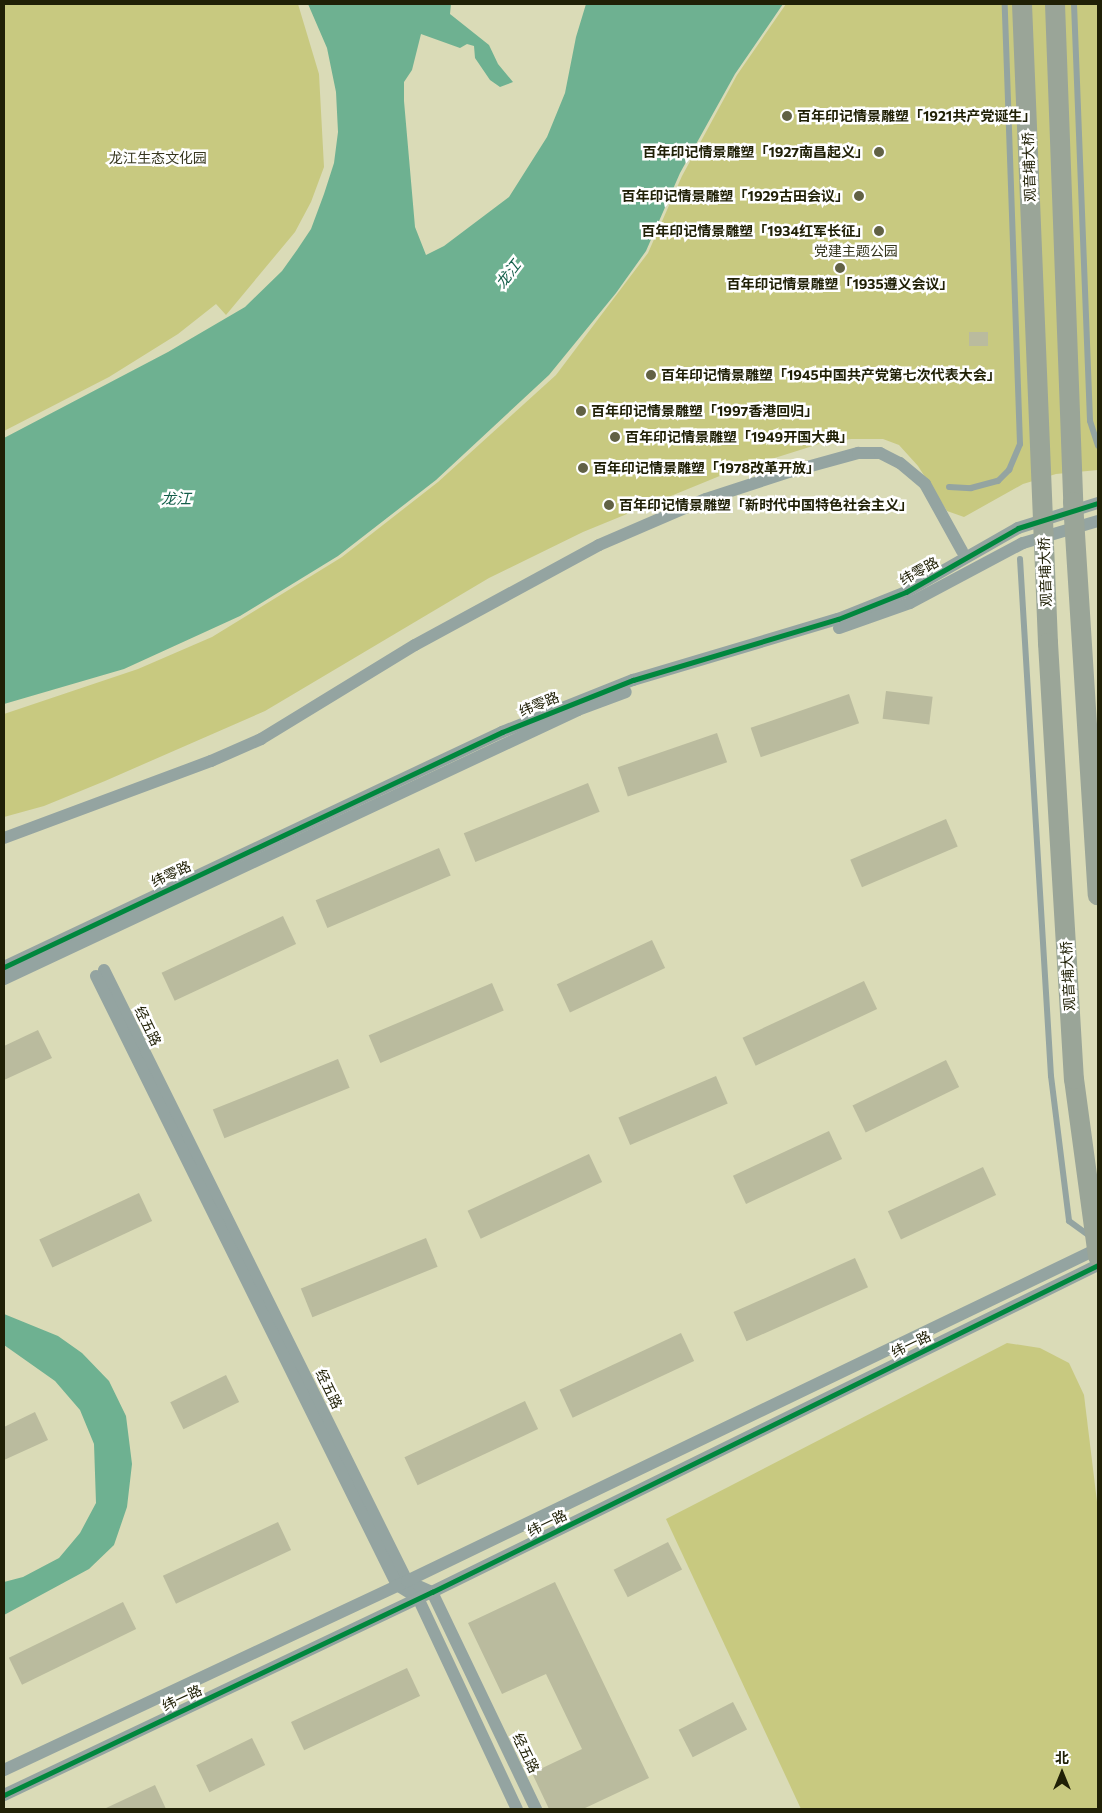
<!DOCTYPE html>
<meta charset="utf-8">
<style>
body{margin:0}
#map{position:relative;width:1102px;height:1813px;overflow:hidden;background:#dadbb7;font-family:Commissioner,"Noto Sans SC",sans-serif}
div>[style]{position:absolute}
.green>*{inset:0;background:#c8c980}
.water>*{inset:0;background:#6eb191}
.building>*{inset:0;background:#babb9e;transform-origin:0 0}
.lane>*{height:6px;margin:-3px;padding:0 3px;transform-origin:3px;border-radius:3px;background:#94a4a1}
.street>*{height:12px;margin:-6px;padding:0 6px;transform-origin:6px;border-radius:6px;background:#94a4a1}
.primary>*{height:20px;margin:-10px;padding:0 10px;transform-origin:10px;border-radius:10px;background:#9aa598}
.primary-bridge>*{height:20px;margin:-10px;padding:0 10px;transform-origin:10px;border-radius:10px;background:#9aa598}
.cycleway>*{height:5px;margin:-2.5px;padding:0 2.5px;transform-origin:2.5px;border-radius:2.5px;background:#00873e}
.dots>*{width:14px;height:14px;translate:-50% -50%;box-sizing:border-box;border:2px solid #fff;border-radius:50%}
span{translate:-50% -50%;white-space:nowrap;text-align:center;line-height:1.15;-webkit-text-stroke:5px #fff;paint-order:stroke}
.poi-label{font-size:14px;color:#202006;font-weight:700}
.left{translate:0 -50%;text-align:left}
.right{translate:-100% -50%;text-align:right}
.park-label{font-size:14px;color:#36361e}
.street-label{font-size:14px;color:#202006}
.water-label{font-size:15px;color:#145f4a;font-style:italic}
.frame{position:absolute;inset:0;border:5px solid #202006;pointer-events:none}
.north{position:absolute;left:1037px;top:1748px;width:50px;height:50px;-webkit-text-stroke:4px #fff;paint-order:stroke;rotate:0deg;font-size:14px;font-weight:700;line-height:20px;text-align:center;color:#202006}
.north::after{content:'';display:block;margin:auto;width:18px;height:22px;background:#202006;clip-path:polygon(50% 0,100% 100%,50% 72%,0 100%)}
</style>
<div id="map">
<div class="green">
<i style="clip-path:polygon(4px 4px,298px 4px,319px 74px,324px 167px,311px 202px,295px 232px,226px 315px,216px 304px,178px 334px,109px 377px,4px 431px)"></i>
<i style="clip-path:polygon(786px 4px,1098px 4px,1098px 470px,1056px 474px,1023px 484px,964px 517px,947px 511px,918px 466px,899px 445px,883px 439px,851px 439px,819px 444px,727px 473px,583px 532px,489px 578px,265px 711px,105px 781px,44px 806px,4px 817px,4px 714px,138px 669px,212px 637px,342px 557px,438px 482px,556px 375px,648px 253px,682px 176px,737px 75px)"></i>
<i style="clip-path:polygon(1007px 1343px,1040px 1348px,1069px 1363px,1084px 1395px,1098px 1510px,1098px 1809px,801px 1809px,666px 1519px)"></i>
</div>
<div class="water">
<i style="clip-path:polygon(308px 4px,451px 4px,450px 14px,489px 45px,498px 64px,513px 82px,500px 87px,490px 80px,475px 58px,474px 46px,467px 44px,460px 48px,421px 34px,412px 70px,404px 82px,404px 101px,415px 227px,426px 255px,444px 246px,509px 197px,547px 137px,565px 93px,576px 37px,586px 4px,783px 4px,735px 74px,680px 173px,646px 251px,616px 293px,549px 375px,436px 480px,338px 556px,240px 616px,124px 669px,4px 704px,4px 438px,168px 352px,245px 307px,282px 271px,297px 250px,311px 229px,324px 194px,334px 163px,338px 132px,336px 92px,327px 48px)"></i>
<i style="clip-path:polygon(4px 1314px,58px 1336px,82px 1353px,109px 1381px,126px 1416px,132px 1464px,127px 1507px,114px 1545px,89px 1569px,4px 1615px,4px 1582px,23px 1577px,59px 1558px,80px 1533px,96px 1503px,94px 1444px,80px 1410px,55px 1381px,4px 1345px)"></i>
</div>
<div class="building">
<i style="left:969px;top:332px;width:19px;height:14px"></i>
<i style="left:886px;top:691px;width:47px;height:28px;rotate:7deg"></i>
<i style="left:849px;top:694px;width:31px;height:104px;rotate:71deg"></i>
<i style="left:717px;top:733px;width:31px;height:105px;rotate:71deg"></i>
<i style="left:588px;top:783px;width:31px;height:134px;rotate:68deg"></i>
<i style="left:946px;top:819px;width:30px;height:104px;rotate:67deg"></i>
<i style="left:439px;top:848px;width:30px;height:134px;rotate:67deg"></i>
<i style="left:283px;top:916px;width:31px;height:134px;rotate:65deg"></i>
<i style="left:652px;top:940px;width:31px;height:105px;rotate:65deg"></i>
<i style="left:864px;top:981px;width:31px;height:134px;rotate:65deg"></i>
<i style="left:492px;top:983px;width:30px;height:134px;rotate:67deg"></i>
<i style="clip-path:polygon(38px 1030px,52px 1058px,4px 1080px,4px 1046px)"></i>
<i style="left:338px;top:1059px;width:31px;height:135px;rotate:68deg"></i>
<i style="left:946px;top:1060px;width:30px;height:104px;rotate:64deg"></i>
<i style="left:716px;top:1076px;width:30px;height:106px;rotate:67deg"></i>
<i style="left:829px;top:1131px;width:31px;height:106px;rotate:65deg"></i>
<i style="left:589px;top:1154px;width:31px;height:134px;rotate:65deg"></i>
<i style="left:983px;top:1167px;width:31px;height:105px;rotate:65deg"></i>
<i style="left:139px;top:1193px;width:31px;height:110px;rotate:65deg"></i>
<i style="left:426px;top:1238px;width:31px;height:135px;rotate:68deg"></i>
<i style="left:855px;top:1258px;width:32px;height:133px;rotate:66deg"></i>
<i style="left:681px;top:1333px;width:31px;height:134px;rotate:65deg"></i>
<i style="left:226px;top:1375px;width:30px;height:62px;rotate:64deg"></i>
<i style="left:525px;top:1401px;width:31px;height:133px;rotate:65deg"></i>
<i style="clip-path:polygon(35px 1412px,48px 1440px,4px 1460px,4px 1427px)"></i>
<i style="left:278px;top:1522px;width:31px;height:127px;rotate:65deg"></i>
<i style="left:668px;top:1542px;width:31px;height:61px;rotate:63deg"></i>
<i style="clip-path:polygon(555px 1582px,649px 1778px,583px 1809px,549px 1809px,532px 1773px,582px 1749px,546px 1674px,502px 1694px,468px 1623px)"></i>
<i style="left:123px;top:1602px;width:30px;height:127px;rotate:64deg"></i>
<i style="left:407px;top:1668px;width:31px;height:128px;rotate:65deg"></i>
<i style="left:733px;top:1702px;width:31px;height:61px;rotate:63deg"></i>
<i style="left:252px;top:1738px;width:30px;height:62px;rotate:64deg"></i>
<i style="clip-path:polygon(155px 1785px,166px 1809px,104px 1809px)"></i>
</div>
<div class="lane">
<i style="left:1074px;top:4px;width:417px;rotate:87.8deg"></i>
<i style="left:1090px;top:421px;width:26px;rotate:72deg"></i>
<i style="left:949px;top:487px;width:22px;rotate:3deg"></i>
<i style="left:971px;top:488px;width:28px;rotate:-15deg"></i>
<i style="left:998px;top:481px;width:16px;rotate:-45deg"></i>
<i style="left:1009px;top:470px;width:28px;rotate:-67deg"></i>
<i style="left:1020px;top:444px;width:440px;rotate:-92deg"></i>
<i style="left:1020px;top:559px;width:518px;rotate:86.57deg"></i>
<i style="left:1051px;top:1076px;width:146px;rotate:82.9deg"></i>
<i style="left:1069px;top:1221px;width:27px;rotate:36deg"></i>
</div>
<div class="street">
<i style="left:839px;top:628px;width:75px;rotate:-19.4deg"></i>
<i style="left:910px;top:603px;width:128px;rotate:-28deg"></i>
<i style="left:1023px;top:543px;width:78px;rotate:-16.3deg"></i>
<i style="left:4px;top:838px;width:221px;rotate:-20.4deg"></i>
<i style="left:211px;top:761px;width:55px;rotate:-23.7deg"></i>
<i style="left:261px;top:739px;width:180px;rotate:-31.4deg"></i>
<i style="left:415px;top:645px;width:209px;rotate:-28.5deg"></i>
<i style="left:599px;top:545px;width:116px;rotate:-23.3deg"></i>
<i style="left:706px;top:499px;width:87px;rotate:-18deg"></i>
<i style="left:789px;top:472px;width:72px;rotate:-15.4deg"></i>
<i style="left:858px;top:453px;width:22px"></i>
<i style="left:880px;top:453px;width:22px;rotate:27deg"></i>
<i style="left:900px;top:463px;width:33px;rotate:40deg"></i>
<i style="left:925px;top:484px;width:77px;rotate:61.1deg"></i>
<i style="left:4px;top:967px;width:551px;rotate:-25.26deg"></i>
<i style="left:502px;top:732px;width:141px;rotate:-21.7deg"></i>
<i style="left:633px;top:680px;width:214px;rotate:-16.6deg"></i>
<i style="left:838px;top:619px;width:73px;rotate:-21.7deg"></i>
<i style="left:906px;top:592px;width:129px;rotate:-29.7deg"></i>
<i style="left:1018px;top:528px;width:84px;rotate:-17.4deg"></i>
<i style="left:104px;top:970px;width:682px;rotate:63.62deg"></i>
<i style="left:407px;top:1581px;width:27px;rotate:24deg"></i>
<i style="left:432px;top:1592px;width:241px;rotate:64.4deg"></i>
<i style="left:96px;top:976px;width:679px;rotate:63.7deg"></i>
<i style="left:397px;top:1585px;width:25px;rotate:32deg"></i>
<i style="left:418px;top:1598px;width:233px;rotate:64.9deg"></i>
<i style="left:4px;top:979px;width:634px;rotate:-25.11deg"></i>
<i style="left:578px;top:710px;width:51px;rotate:-20.6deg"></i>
<i style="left:4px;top:1770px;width:445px;rotate:-25.1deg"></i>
<i style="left:407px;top:1581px;width:766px;rotate:-25.69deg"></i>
<i style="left:4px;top:1795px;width:474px;rotate:-25.4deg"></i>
<i style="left:432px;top:1592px;width:742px;rotate:-26.15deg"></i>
</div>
<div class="primary">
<i style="left:1074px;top:1079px;width:179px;rotate:82.3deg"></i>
</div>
<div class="primary-bridge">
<i style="left:1022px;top:4px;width:640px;rotate:87.67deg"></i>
<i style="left:1048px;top:643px;width:437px;rotate:86.6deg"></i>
<i style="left:1055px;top:4px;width:498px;rotate:87.9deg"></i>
<i style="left:1073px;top:502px;width:394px;rotate:86.4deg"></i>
</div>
<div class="cycleway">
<i style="left:4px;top:967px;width:551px;rotate:-25.26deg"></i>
<i style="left:502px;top:732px;width:141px;rotate:-21.7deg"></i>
<i style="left:633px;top:680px;width:214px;rotate:-16.6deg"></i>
<i style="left:838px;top:619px;width:73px;rotate:-21.7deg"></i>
<i style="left:906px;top:592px;width:129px;rotate:-29.7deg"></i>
<i style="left:1018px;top:528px;width:84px;rotate:-17.4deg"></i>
<i style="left:4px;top:1795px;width:474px;rotate:-25.4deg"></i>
<i style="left:432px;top:1592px;width:742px;rotate:-26.15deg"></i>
</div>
<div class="dots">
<i style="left:787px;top:116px;background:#616144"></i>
<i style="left:879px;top:152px;background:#616144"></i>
<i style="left:859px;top:196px;background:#616144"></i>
<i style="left:879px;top:231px;background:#616144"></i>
<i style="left:840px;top:268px;background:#616144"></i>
<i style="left:651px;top:375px;background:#616144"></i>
<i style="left:581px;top:411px;background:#616144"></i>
<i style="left:615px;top:437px;background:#616144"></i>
<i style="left:583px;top:468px;background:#616144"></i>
<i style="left:609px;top:505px;background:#616144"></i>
</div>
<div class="poi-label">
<span class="left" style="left:797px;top:116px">百年印记情景雕塑「1921共产党诞生」</span>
<span class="right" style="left:869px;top:152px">百年印记情景雕塑「1927南昌起义」</span>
<span class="right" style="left:849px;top:196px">百年印记情景雕塑「1929古田会议」</span>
<span class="right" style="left:869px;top:231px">百年印记情景雕塑「1934红军长征」</span>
<span style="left:840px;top:284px">百年印记情景雕塑「1935遵义会议」</span>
<span class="left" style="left:661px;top:375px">百年印记情景雕塑「1945中国共产党第七次代表大会」</span>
<span class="left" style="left:591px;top:411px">百年印记情景雕塑「1997香港回归」</span>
<span class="left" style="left:625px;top:437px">百年印记情景雕塑「1949开国大典」</span>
<span class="left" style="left:593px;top:468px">百年印记情景雕塑「1978改革开放」</span>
<span class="left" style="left:619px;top:505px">百年印记情景雕塑「新时代中国特色社会主义」</span>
</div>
<div class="park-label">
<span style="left:158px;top:158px">龙江生态文化园</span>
<span style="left:856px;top:251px">党建主题公园</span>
</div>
<div class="street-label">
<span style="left:1029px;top:167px;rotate:-92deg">观音埔大桥</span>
<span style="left:919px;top:571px;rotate:-29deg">纬零路</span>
<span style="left:1045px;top:572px;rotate:-92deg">观音埔大桥</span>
<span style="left:539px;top:704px;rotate:-22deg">纬零路</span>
<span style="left:171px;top:874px;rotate:-25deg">纬零路</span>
<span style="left:1068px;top:976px;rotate:-93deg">观音埔大桥</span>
<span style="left:148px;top:1026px;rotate:64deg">经五路</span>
<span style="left:911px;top:1344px;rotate:-26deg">纬一路</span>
<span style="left:329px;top:1389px;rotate:64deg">经五路</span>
<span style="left:547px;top:1523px;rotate:-26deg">纬一路</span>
<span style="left:182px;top:1698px;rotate:-25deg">纬一路</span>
<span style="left:526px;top:1753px;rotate:64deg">经五路</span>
</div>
<div class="water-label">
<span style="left:508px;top:274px;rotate:-52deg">龙江</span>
<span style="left:176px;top:499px">龙江</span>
</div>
<div class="frame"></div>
<div class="north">北</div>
</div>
